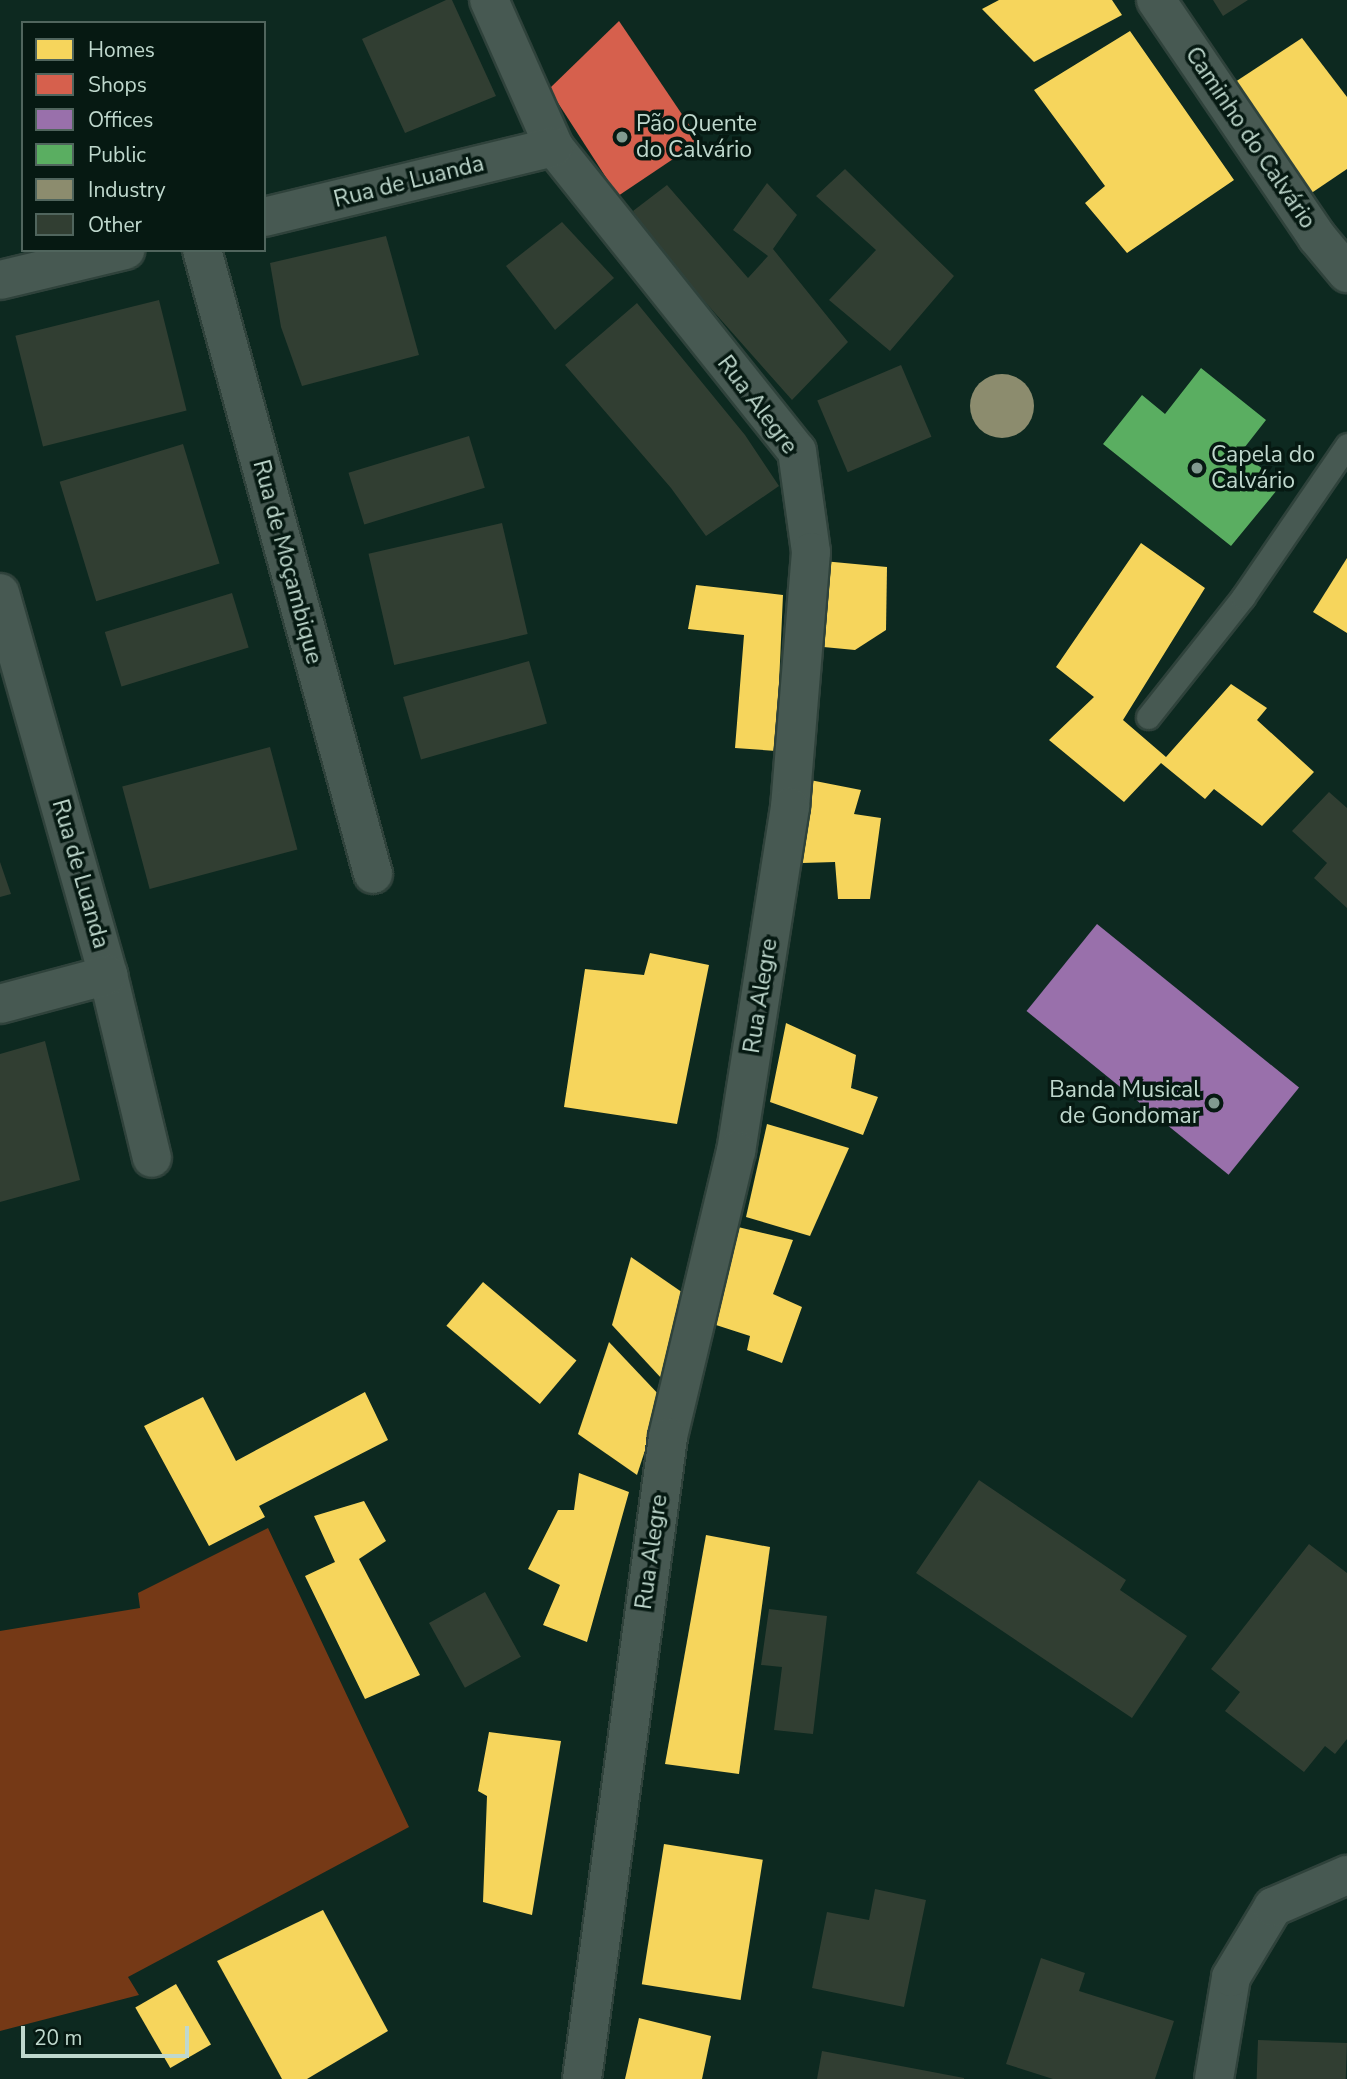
<!DOCTYPE html>
<meta charset="utf-8">
<style>
body{margin:0}
#map{position:relative;width:1347px;height:2079px;overflow:hidden;background:#0d2920;font-family:"Nunito Sans",sans-serif}
div>[style]{position:absolute}
.forest>*{inset:0;background:#753916}
.homes>*{inset:0;background:#f6d55c;transform-origin:0 0}
.shops>*{inset:0;background:#d6604d}
.offices>*{inset:0;background:#9970ab;transform-origin:0 0}
.public>*{inset:0;background:#5aae61}
.industry>*{inset:0;background:#8c8c6e}
.round{border-radius:50%}
.building>*{inset:0;background:#313e32;transform-origin:0 0}
.roads{filter:drop-shadow(2px 0 #2f423b) drop-shadow(-2px 0 #2f423b) drop-shadow(0 2px #2f423b) drop-shadow(0 -2px #2f423b)}
.service>*{height:23px;margin:-11.5px;padding:0 11.5px;transform-origin:11.5px;border-radius:11.5px;background:#475952}
.minor>*{height:38px;margin:-19px;padding:0 19px;transform-origin:19px;border-radius:19px;background:#475952}
.dots>*{width:19px;height:19px;translate:-50% -50%;box-sizing:border-box;border:4px solid #061912;border-radius:50%}
span{translate:-50% -50%;white-space:nowrap;text-align:center;line-height:1.15;-webkit-text-stroke:7px #061912;paint-order:stroke}
.poi-label{font-size:23px;color:#bfd8cd}
.left{translate:0 -50%;text-align:left}
.right{translate:-100% -50%;text-align:right}
.street-label{font-size:23px;color:#bfd8cd}
.legend{position:absolute;left:21px;top:21px;width:245px;height:231px;box-sizing:border-box;background:#061912;border:2px solid #50655d;margin:0;padding:9px 12px;list-style:none;font-size:21px;color:#bfd8cd}
.legend li{display:flex;align-items:center;gap:14px;height:35px}
.legend b{width:35px;border:2px solid #50655d}
.scale{position:absolute;left:21px;top:2026px;width:168px;height:32px;box-sizing:border-box;border:4px solid #bfd8cd;border-top:0;padding-left:9px;font-size:21px;line-height:24px;white-space:nowrap;color:#bfd8cd;-webkit-text-stroke:5px #061912;paint-order:stroke}
</style>
<div id="map">
<div class="forest">
<i style="clip-path:polygon(268px 1528px,409px 1827px,128px 1977px,139px 1995px,0 2031px,0 1631px,140px 1608px,138px 1593px)"></i>
</div>
<div class="homes">
<i style="clip-path:polygon(999px 0,1112px 0,1122px 15px,1034px 62px,982px 9px)"></i>
<i style="clip-path:polygon(1130px 31px,1234px 180px,1127px 253px,1085px 203px,1105px 186px,1034px 90px)"></i>
<i style="clip-path:polygon(1302px 38px,1347px 97px,1347px 169px,1310px 194px,1232px 84px)"></i>
<i style="clip-path:polygon(1141px 543px,1205px 588px,1123px 720px,1166px 757px,1231px 684px,1267px 708px,1257px 720px,1314px 772px,1262px 826px,1214px 789px,1205px 799px,1161px 763px,1124px 802px,1049px 740px,1094px 697px,1056px 667px)"></i>
<i style="clip-path:polygon(1347px 558px,1347px 633px,1313px 612px)"></i>
<i style="clip-path:polygon(823px 561px,887px 567px,886px 630px,855px 650px,813px 646px)"></i>
<i style="clip-path:polygon(696px 585px,783px 595px,776px 751px,735px 748px,744px 635px,688px 629px)"></i>
<i style="clip-path:polygon(810px 780px,861px 790px,854px 814px,881px 818px,870px 899px,838px 899px,835px 862px,802px 863px)"></i>
<i style="clip-path:polygon(650px 953px,709px 965px,677px 1124px,564px 1107px,585px 969px,644px 975px)"></i>
<i style="clip-path:polygon(786px 1023px,856px 1055px,851px 1088px,878px 1097px,863px 1135px,770px 1102px)"></i>
<i style="clip-path:polygon(767px 1124px,849px 1148px,810px 1236px,746px 1217px)"></i>
<i style="clip-path:polygon(738px 1227px,793px 1240px,773px 1294px,802px 1307px,782px 1363px,747px 1350px,750px 1336px,716px 1325px)"></i>
<i style="clip-path:polygon(631px 1257px,689px 1297px,662px 1379px,612px 1325px)"></i>
<i style="left:483px;top:1282px;width:122px;height:57px;rotate:40deg"></i>
<i style="clip-path:polygon(609px 1342px,662px 1398px,637px 1475px,578px 1434px)"></i>
<i style="clip-path:polygon(365px 1392px,388px 1440px,259px 1506px,265px 1517px,209px 1546px,144px 1426px,203px 1397px,236px 1461px)"></i>
<i style="clip-path:polygon(579px 1473px,629px 1492px,587px 1642px,543px 1625px,560px 1585px,528px 1569px,558px 1510px,574px 1510px)"></i>
<i style="clip-path:polygon(364px 1501px,386px 1541px,359px 1559px,420px 1675px,365px 1699px,305px 1576px,335px 1562px,314px 1516px)"></i>
<i style="clip-path:polygon(706px 1535px,770px 1547px,739px 1774px,665px 1764px)"></i>
<i style="clip-path:polygon(489px 1732px,561px 1741px,532px 1915px,483px 1902px,487px 1796px,478px 1791px)"></i>
<i style="left:664px;top:1844px;width:100px;height:142px;rotate:9deg"></i>
<i style="clip-path:polygon(323px 1910px,388px 2031px,307px 2079px,282px 2079px,217px 1961px)"></i>
<i style="left:176px;top:1984px;width:70px;height:47px;rotate:60deg"></i>
<i style="clip-path:polygon(639px 2018px,711px 2036px,702px 2079px,625px 2079px)"></i>
</div>
<div class="shops">
<i style="clip-path:polygon(619px 21px,700px 141px,618px 196px,549px 89px)"></i>
</div>
<div class="offices">
<i style="left:1097px;top:924px;width:260px;height:112px;rotate:39deg"></i>
</div>
<div class="public">
<i style="clip-path:polygon(1201px 368px,1266px 420px,1241px 452px,1282px 484px,1231px 546px,1103px 444px,1142px 395px,1165px 414px)"></i>
</div>
<div class="industry">
<i class="round" style="left:970px;top:374px;width:64px;height:64px"></i>
</div>
<div class="building">
<i style="clip-path:polygon(446px 0,452px 0,496px 96px,405px 133px,362px 39px)"></i>
<i style="clip-path:polygon(1213px 0,1248px 0,1223px 16px)"></i>
<i style="clip-path:polygon(845px 169px,954px 276px,890px 351px,829px 300px,876px 250px,816px 196px)"></i>
<i style="clip-path:polygon(767px 183px,797px 215px,773px 249px,848px 342px,792px 400px,660px 251px,633px 211px,667px 185px,748px 278px,768px 256px,733px 230px)"></i>
<i style="clip-path:polygon(562px 222px,614px 278px,555px 330px,506px 266px)"></i>
<i style="clip-path:polygon(386px 236px,419px 355px,302px 386px,281px 327px,270px 263px)"></i>
<i style="left:159px;top:300px;width:114px;height:148px;rotate:76deg"></i>
<i style="clip-path:polygon(637px 303px,745px 435px,779px 486px,706px 536px,671px 488px,565px 365px)"></i>
<i style="left:901px;top:365px;width:78px;height:91px;rotate:67deg"></i>
<i style="left:469px;top:436px;width:54px;height:126px;rotate:73deg"></i>
<i style="left:183px;top:444px;width:125px;height:129px;rotate:73deg"></i>
<i style="left:502px;top:523px;width:114px;height:137px;rotate:77deg"></i>
<i style="left:232px;top:593px;width:57px;height:133px;rotate:73deg"></i>
<i style="left:529px;top:661px;width:65px;height:131px;rotate:74deg"></i>
<i style="left:270px;top:747px;width:106px;height:153px;rotate:75deg"></i>
<i style="clip-path:polygon(1329px 792px,1347px 808px,1347px 908px,1314px 878px,1327px 863px,1292px 831px)"></i>
<i style="clip-path:polygon(0 862px,11px 894px,0 897px)"></i>
<i style="clip-path:polygon(45px 1041px,80px 1180px,0 1202px,0 1054px)"></i>
<i style="clip-path:polygon(979px 1480px,1126px 1580px,1120px 1590px,1187px 1636px,1132px 1718px,916px 1573px)"></i>
<i style="clip-path:polygon(1309px 1544px,1347px 1573px,1347px 1739px,1335px 1754px,1325px 1746px,1304px 1772px,1225px 1711px,1240px 1692px,1211px 1669px)"></i>
<i style="left:485px;top:1592px;width:74px;height:64px;rotate:61deg"></i>
<i style="clip-path:polygon(769px 1609px,827px 1616px,813px 1734px,774px 1730px,782px 1667px,761px 1665px)"></i>
<i style="clip-path:polygon(875px 1889px,926px 1900px,904px 2007px,812px 1988px,827px 1912px,869px 1920px)"></i>
<i style="clip-path:polygon(1041px 1958px,1085px 1973px,1079px 1991px,1174px 2021px,1155px 2079px,1053px 2079px,1006px 2064px)"></i>
<i style="left:1258px;top:2040px;width:89px;height:39px;rotate:2deg"></i>
<i style="clip-path:polygon(822px 2051px,964px 2078px,964px 2079px,817px 2079px)"></i>
</div>
<div class="roads">
<div class="service">
<i style="left:1148px;top:717px;width:153px;rotate:-51.6deg"></i>
<i style="left:1243px;top:597px;width:184px;rotate:-55.6deg"></i>
</div>
<div class="minor">
<i style="left:489px;top:0;width:161px;rotate:66.1deg"></i>
<i style="left:554px;top:147px;width:389px;rotate:51.4deg"></i>
<i style="left:797px;top:451px;width:102px;rotate:82.1deg"></i>
<i style="left:811px;top:552px;width:256px;rotate:94.7deg"></i>
<i style="left:790px;top:807px;width:348px;rotate:98.9deg"></i>
<i style="left:736px;top:1151px;width:294px;rotate:103.4deg"></i>
<i style="left:668px;top:1437px;width:648px;rotate:97.63deg"></i>
<i style="left:1156px;top:0;width:287px;rotate:55.8deg"></i>
<i style="left:1317px;top:237px;width:47px;rotate:50.2deg"></i>
<i style="left:264px;top:217px;width:298px;rotate:-13.6deg"></i>
<i style="left:202px;top:250px;width:647px;rotate:74.67deg"></i>
<i style="left:0;top:280px;width:129px;rotate:-13.5deg"></i>
<i style="left:0;top:593px;width:397px;rotate:74.2deg"></i>
<i style="left:108px;top:975px;width:188px;rotate:76.5deg"></i>
<i style="left:0;top:1004px;width:112px;rotate:-15deg"></i>
<i style="left:1214px;top:2079px;width:103px;rotate:-80.5deg"></i>
<i style="left:1231px;top:1977px;width:82px;rotate:-59deg"></i>
<i style="left:1273px;top:1907px;width:81px;rotate:-23.4deg"></i>
</div>
</div>
<div class="dots">
<i style="left:622px;top:137px;background:#819b90"></i>
<i style="left:1197px;top:468px;background:#819b90"></i>
<i style="left:1214px;top:1103px;background:#819b90"></i>
</div>
<div class="poi-label">
<span class="left" style="left:636px;top:137px">Pão Quente<br>do Calvário</span>
<span class="left" style="left:1211px;top:468px">Capela do<br>Calvário</span>
<span class="right" style="left:1200px;top:1103px">Banda Musical<br>de Gondomar</span>
</div>
<div class="street-label">
<span style="left:1250px;top:138px;rotate:56deg">Caminho do Calvário</span>
<span style="left:409px;top:182px;rotate:-14deg">Rua de Luanda</span>
<span style="left:757px;top:405px;rotate:53deg">Rua Alegre</span>
<span style="left:287px;top:562px;rotate:75deg">Rua de Moçambique</span>
<span style="left:80px;top:874px;rotate:74deg">Rua de Luanda</span>
<span style="left:761px;top:996px;rotate:-81deg">Rua Alegre</span>
<span style="left:652px;top:1552px;rotate:-82deg">Rua Alegre</span>
</div>
<ul class="legend">
<li><b style="height:19px;background:#f6d55c"></b>Homes</li>
<li><b style="height:19px;background:#d6604d"></b>Shops</li>
<li><b style="height:19px;background:#9970ab"></b>Offices</li>
<li><b style="height:19px;background:#5aae61"></b>Public</li>
<li><b style="height:19px;background:#8c8c6e"></b>Industry</li>
<li><b style="height:19px;background:#313e32"></b>Other</li>
</ul>
<div class="scale">20 m</div>
</div>
